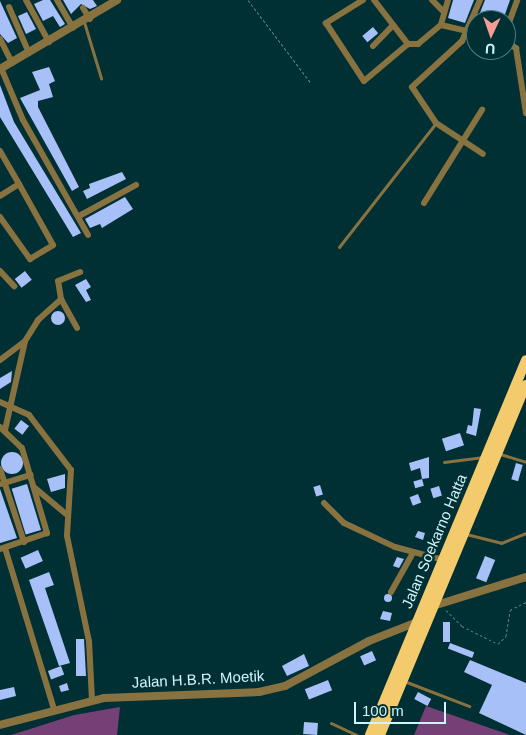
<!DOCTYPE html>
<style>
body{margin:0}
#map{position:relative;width:526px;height:735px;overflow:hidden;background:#002f34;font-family:Arial,sans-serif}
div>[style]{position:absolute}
.forest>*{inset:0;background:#744076}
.building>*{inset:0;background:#a7c0f7;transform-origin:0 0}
.round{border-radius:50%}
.path>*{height:1px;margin-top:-0.5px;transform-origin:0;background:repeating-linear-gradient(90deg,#578388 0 2.5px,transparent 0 5px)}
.service>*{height:3px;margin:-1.5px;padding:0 1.5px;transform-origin:1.5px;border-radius:1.5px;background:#88723f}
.minor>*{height:6px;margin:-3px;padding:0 3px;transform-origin:3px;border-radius:3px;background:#88723f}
.tertiary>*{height:8px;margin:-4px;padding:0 4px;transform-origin:4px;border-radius:4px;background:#88723f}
.trunk>*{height:10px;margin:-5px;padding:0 5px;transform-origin:5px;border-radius:5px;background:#f3ca6c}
span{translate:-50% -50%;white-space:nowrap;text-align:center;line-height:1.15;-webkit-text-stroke:5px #002f34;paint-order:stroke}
.street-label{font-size:15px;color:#cff5fa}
.north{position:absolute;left:466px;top:10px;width:50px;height:50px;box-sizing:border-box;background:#002f34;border:1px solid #537e83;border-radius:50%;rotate:183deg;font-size:14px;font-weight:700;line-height:20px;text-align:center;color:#cff5fa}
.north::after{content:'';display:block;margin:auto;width:18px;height:22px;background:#f59c93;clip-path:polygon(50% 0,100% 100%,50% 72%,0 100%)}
.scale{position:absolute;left:354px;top:702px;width:92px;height:22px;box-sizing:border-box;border:2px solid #cff5fa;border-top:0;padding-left:6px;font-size:15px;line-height:18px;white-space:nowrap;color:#cff5fa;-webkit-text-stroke:4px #002f34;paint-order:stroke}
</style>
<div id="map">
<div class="forest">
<i style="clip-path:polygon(426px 706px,510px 735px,414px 735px)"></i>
<i style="clip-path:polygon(120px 707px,117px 735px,11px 735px,74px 715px)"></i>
</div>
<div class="building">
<i style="clip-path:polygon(43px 0,50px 0,65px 24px,60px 27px,53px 16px,43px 21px,34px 4px)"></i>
<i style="clip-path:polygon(63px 0,93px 0,97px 6px,90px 9px,81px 4px,71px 14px)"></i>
<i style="clip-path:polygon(453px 0,474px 0,465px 23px,448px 18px)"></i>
<i style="clip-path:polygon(485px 0,510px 0,503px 20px,478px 18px)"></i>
<i style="clip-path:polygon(0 1px,17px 38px,8px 43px,0 34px)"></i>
<i style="clip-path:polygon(27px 12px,36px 29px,26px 34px,18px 16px)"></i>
<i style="left:373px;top:27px;width:8px;height:14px;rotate:50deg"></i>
<i style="clip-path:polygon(49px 67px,55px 81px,49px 84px,53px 97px,38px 101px,38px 107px,79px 187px,72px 191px,20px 98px,40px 90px,32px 72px)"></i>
<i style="clip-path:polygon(0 85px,14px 122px,81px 233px,73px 237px,0 117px)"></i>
<i style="clip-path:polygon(122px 172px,126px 179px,87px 199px,83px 191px,90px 188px,89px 184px)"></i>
<i style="clip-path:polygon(125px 197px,133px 209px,102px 228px,100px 224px,90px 228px,85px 219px)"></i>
<i style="left:25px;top:271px;width:11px;height:13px;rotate:52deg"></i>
<i style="clip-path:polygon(86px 279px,91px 287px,86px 290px,91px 300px,86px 302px,75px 285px)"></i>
<i class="round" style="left:51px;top:311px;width:14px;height:14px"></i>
<i style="clip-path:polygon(12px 371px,11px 382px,0 389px,0 378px)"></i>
<i style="clip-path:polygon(474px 408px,481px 409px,476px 436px,466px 433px,468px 425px,472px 426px)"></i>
<i style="left:21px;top:420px;width:10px;height:11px;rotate:37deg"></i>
<i style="left:460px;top:433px;width:13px;height:19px;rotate:72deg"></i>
<i class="round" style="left:1px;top:452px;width:22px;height:22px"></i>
<i style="clip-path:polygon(429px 457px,429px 478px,422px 479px,420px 468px,411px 471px,409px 463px)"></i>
<i style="left:516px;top:463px;width:7px;height:17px;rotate:16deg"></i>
<i style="clip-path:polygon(65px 474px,65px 488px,51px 492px,47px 479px)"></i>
<i style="left:422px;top:479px;width:7px;height:9px;rotate:74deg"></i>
<i style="left:27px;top:484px;width:48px;height:16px;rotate:73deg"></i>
<i style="left:320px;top:485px;width:10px;height:7px;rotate:73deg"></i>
<i style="left:439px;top:486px;width:10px;height:9px;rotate:73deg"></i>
<i style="clip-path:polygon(0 489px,17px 538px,0 543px)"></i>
<i style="left:418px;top:494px;width:9px;height:9px;rotate:69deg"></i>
<i style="clip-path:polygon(418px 531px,425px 533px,423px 540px,415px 537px)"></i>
<i style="left:38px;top:550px;width:12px;height:19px;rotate:66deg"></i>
<i style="left:485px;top:556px;width:11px;height:24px;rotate:22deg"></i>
<i style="clip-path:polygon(397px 557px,404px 559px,399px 568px,393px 566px)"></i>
<i style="clip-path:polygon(49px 572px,54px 585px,45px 588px,70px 663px,59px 666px,29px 580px)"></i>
<i class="round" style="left:384px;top:594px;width:8px;height:8px"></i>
<i style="clip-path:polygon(383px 611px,392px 613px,390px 621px,380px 619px)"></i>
<i style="left:443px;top:622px;width:7px;height:20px"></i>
<i style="clip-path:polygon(76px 639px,84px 639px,86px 676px,76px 676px)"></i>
<i style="left:450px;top:643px;width:26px;height:6px;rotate:21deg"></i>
<i style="left:372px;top:651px;width:10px;height:13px;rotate:66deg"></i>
<i style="clip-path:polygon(304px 654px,309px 666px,287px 676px,282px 666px)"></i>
<i style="clip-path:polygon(470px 660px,526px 683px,526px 735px,479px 713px,492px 685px,464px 672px)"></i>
<i style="left:61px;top:666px;width:9px;height:14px;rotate:69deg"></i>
<i style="left:328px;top:680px;width:11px;height:25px;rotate:68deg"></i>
<i style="clip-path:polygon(67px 683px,69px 690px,61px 692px,59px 686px)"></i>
<i style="clip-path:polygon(14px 687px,16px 696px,0 700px,0 690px)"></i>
<i style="left:418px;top:692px;width:15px;height:8px;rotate:28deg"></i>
<i style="left:304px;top:722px;width:14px;height:12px;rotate:4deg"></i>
</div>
<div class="path">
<i style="left:248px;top:0;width:104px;rotate:52.8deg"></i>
<i style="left:446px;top:610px;width:23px;rotate:45deg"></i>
<i style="left:462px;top:626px;width:40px;rotate:26.6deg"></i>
<i style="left:498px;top:644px;width:11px;rotate:-45deg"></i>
<i style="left:506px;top:636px;width:26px;rotate:-81deg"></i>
<i style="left:510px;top:610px;width:18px;rotate:-27deg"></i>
</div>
<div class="service">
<i style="left:84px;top:22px;width:59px;rotate:73.1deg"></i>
<i style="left:339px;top:247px;width:157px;rotate:-52deg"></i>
<i style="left:500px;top:454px;width:27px;rotate:17deg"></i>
<i style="left:444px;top:462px;width:40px;rotate:-7.1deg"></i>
<i style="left:466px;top:534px;width:36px;rotate:14deg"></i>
<i style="left:501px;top:543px;width:27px;rotate:-22deg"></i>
<i style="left:404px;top:681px;width:70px;rotate:21deg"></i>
<i style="left:331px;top:723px;width:29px;rotate:25deg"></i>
</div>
<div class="minor">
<i style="left:26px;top:0;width:48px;rotate:61.3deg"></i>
<i style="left:57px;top:0;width:32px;rotate:60deg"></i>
<i style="left:363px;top:0;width:44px;rotate:148.1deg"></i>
<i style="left:326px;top:23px;width:69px;rotate:56.8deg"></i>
<i style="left:364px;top:81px;width:57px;rotate:-40.1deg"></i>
<i style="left:374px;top:0;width:56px;rotate:52.3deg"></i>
<i style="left:408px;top:44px;width:10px"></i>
<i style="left:418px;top:44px;width:30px;rotate:-40deg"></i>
<i style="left:432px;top:0;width:17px;rotate:45deg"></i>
<i style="left:448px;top:0;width:26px;rotate:106deg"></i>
<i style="left:441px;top:25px;width:36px;rotate:13deg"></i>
<i style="left:480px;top:0;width:45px;rotate:113.7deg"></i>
<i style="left:462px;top:41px;width:68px;rotate:137.4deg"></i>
<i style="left:412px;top:87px;width:43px;rotate:56.3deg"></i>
<i style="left:436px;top:123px;width:56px;rotate:33.4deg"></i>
<i style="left:9px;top:7px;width:50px;rotate:66.5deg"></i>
<i style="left:83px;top:8px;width:13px;rotate:58deg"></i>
<i style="left:506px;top:31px;width:33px;rotate:-70deg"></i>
<i style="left:0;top:39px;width:27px;rotate:63deg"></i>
<i style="left:506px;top:42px;width:12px;rotate:31deg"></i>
<i style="left:516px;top:48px;width:66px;rotate:81.3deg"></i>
<i style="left:373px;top:46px;width:29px;rotate:-46deg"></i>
<i style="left:1px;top:68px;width:56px;rotate:67.1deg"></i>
<i style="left:23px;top:120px;width:132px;rotate:60.5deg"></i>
<i style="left:0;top:151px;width:38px;rotate:60deg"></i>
<i style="left:19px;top:184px;width:22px;rotate:148deg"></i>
<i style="left:424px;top:203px;width:110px;rotate:-58.1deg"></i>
<i style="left:79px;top:216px;width:65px;rotate:-28.5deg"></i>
<i style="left:0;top:217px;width:52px;rotate:54.5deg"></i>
<i style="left:30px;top:259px;width:27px;rotate:-31deg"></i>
<i style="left:53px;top:245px;width:70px;rotate:-119.1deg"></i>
<i style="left:0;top:271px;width:21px;rotate:47deg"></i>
<i style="left:61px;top:299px;width:18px;rotate:-99deg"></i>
<i style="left:58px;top:281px;width:24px;rotate:-22deg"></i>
<i style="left:0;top:360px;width:31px;rotate:-37deg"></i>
<i style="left:0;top:402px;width:32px;rotate:24deg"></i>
<i style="left:29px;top:415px;width:69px;rotate:52.6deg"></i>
<i style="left:71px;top:470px;width:66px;rotate:93.5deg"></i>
<i style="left:67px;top:536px;width:107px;rotate:78.2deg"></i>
<i style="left:89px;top:641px;width:59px;rotate:87.1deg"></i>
<i style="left:0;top:427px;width:30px;rotate:44deg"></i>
<i style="left:22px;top:448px;width:89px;rotate:73.6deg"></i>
<i style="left:47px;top:533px;width:50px;rotate:161.2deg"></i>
<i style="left:5px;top:430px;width:91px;rotate:-77.3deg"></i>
<i style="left:25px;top:341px;width:25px;rotate:-58deg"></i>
<i style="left:38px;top:320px;width:31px;rotate:-42deg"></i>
<i style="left:61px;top:299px;width:33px;rotate:61deg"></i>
<i style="left:0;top:469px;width:77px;rotate:71.8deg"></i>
<i style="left:1px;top:484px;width:31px;rotate:-17deg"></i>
<i style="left:35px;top:488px;width:40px;rotate:40deg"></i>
<i style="left:324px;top:503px;width:28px;rotate:45deg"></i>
<i style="left:344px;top:523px;width:56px;rotate:25.2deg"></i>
<i style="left:395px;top:547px;width:51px;rotate:14.9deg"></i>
<i style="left:5px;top:548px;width:168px;rotate:73.1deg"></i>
<i style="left:391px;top:592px;width:45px;rotate:-60.6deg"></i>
</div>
<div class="tertiary">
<i style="left:0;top:69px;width:136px;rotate:-30.5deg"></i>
<i style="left:433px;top:606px;width:97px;rotate:-17.3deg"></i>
<i style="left:0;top:725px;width:107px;rotate:-14.6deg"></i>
<i style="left:104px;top:698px;width:155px;rotate:-2.2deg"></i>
<i style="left:259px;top:692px;width:27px;rotate:-13deg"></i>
<i style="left:285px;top:686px;width:95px;rotate:-28.2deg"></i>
<i style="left:369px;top:641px;width:52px;rotate:-21.6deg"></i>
</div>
<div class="trunk">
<i style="left:370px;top:735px;width:406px;rotate:-67.4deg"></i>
<i style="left:380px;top:735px;width:379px;rotate:-67.4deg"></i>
</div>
<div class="street-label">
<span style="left:434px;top:541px;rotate:-67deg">Jalan Soekarno Hatta</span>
<span style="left:198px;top:679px;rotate:-3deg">Jalan H.B.R. Moetik</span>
</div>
<div class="north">U</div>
<div class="scale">100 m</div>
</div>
